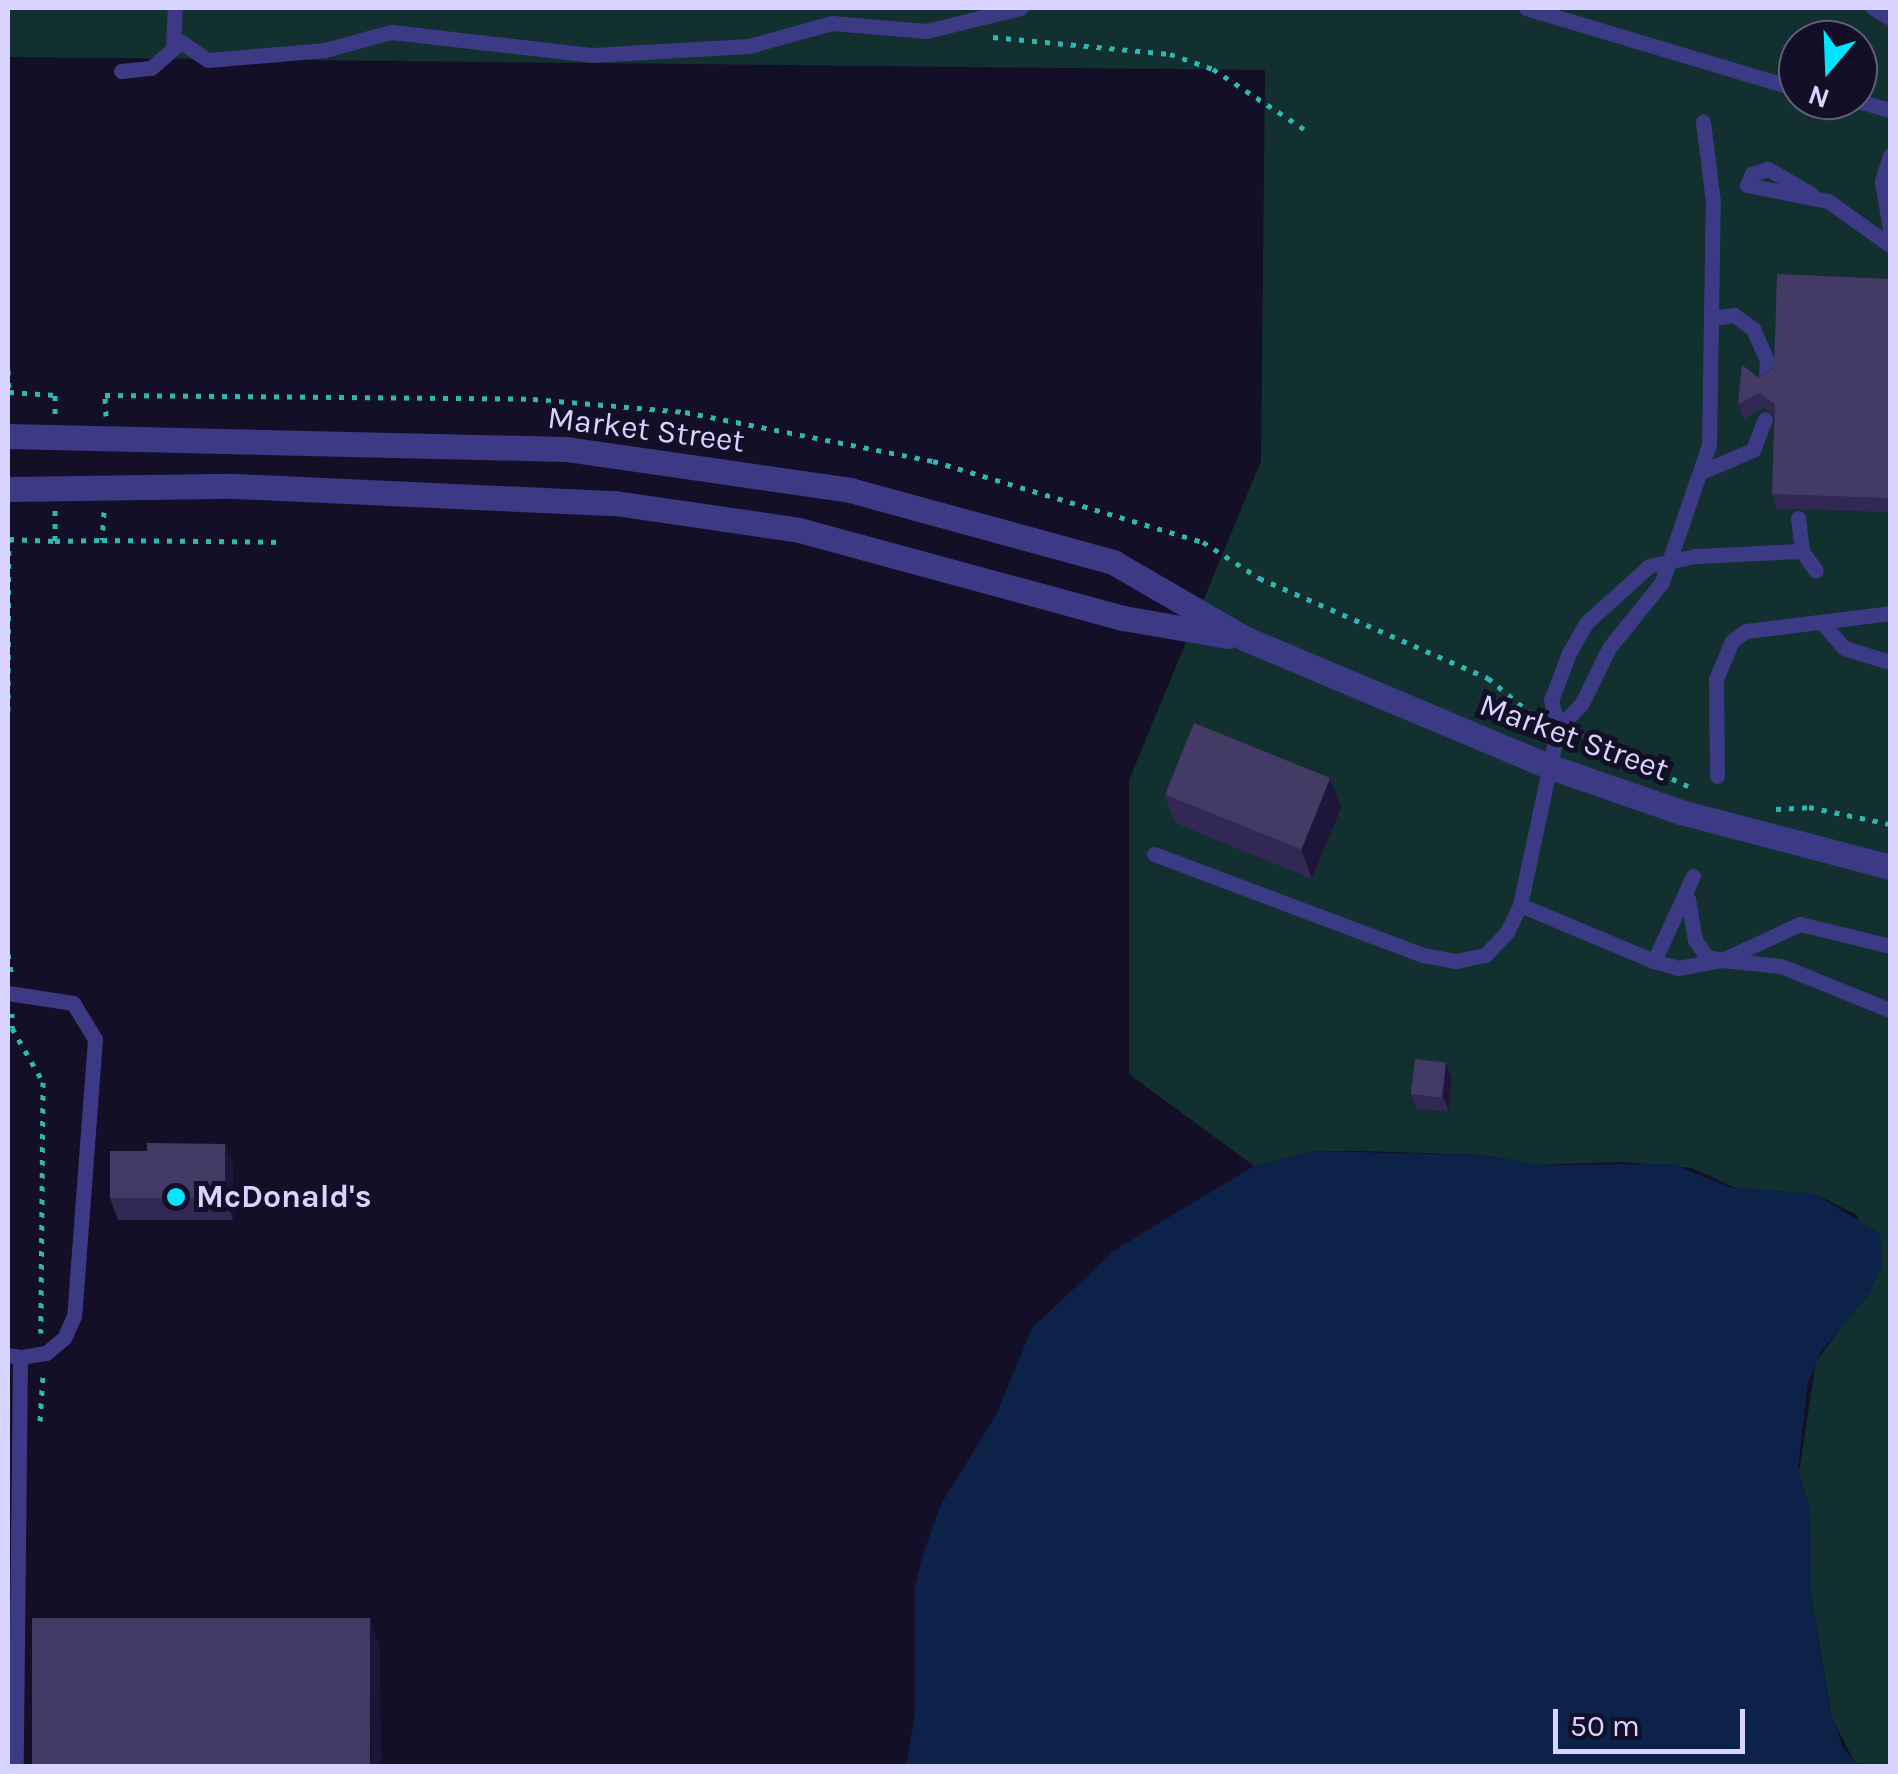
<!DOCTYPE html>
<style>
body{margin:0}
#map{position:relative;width:1898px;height:1774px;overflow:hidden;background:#130f26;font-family:Karla,sans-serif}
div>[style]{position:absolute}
.green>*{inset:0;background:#12302f}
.water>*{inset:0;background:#0c2248}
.path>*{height:5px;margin-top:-2.5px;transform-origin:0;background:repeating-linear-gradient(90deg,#2fb8b0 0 5px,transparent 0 13px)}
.lane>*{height:15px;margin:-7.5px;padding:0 7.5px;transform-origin:7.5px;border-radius:7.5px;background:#3d3a85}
.street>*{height:25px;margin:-12.5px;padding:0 12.5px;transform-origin:12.5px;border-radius:12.5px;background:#3d3a85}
.wall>*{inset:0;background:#312854}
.shaded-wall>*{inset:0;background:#1d163a}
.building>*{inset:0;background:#433a66;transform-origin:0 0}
.dots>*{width:28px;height:28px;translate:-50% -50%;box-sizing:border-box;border:5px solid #130f26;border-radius:50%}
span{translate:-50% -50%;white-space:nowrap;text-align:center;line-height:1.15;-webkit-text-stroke:10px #130f26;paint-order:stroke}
.street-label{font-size:32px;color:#d9d4ff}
.poi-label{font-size:32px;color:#d9d4ff;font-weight:700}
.left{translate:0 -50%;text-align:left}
.frame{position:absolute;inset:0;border:10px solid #d9d4ff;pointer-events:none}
.north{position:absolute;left:1778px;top:20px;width:100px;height:100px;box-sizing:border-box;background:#130f26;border:2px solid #625e7d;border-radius:50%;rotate:199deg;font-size:28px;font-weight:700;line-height:40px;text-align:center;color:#d9d4ff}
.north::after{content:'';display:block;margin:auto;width:35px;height:45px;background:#00e5ff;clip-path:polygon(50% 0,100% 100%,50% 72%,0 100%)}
.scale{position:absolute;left:1553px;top:1709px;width:192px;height:45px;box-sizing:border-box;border:5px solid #d9d4ff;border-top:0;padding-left:12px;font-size:30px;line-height:35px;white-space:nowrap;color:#d9d4ff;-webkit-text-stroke:8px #130f26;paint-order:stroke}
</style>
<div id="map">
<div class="green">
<i style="clip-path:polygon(evenodd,8px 8px,1890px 8px,1890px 1766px,1855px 1763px,1832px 1718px,1811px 1595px,1810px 1509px,1798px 1478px,1816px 1362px,1872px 1285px,1857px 1215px,1815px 1194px,1738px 1189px,1692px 1168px,1623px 1162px,1536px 1165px,1483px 1155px,1361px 1151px,1316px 1151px,1254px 1166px,1129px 1074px,1129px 780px,1261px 461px,1265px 70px,8px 57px,8px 8px,1798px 40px,1858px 40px,1858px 100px,1798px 100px,1798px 40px)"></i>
</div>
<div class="water">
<i style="clip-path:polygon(1316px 1151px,1483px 1155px,1536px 1165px,1673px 1164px,1729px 1187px,1815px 1194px,1880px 1234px,1882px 1265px,1869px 1294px,1821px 1352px,1808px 1382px,1798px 1468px,1810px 1509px,1811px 1595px,1830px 1709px,1843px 1748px,1859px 1766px,906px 1766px,915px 1713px,915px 1586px,923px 1554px,941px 1504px,996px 1415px,1032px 1328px,1115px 1250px,1254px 1166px)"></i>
</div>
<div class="path">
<i style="left:993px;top:37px;width:178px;rotate:5.5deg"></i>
<i style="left:1170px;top:54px;width:46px;rotate:19.2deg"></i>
<i style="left:1213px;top:69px;width:109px;rotate:33.4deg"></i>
<i style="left:8px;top:370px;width:22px;rotate:87deg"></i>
<i style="left:9px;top:392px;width:46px;rotate:3.7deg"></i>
<i style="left:55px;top:395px;width:19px;rotate:90deg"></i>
<i style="left:106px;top:416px;width:21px;rotate:-93deg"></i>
<i style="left:105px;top:395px;width:428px;rotate:0.5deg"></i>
<i style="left:533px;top:399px;width:153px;rotate:4.9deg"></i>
<i style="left:685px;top:412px;width:253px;rotate:11.2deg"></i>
<i style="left:933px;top:461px;width:282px;rotate:16.7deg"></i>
<i style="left:1203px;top:542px;width:67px;rotate:32.7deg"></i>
<i style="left:1259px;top:578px;width:250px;rotate:23.6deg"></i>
<i style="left:1488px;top:678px;width:61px;rotate:39.7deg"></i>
<i style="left:104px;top:512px;width:28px;rotate:94deg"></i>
<i style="left:102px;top:540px;width:180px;rotate:0.6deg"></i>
<i style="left:55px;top:541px;width:47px;rotate:-1.2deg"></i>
<i style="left:8px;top:711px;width:172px;rotate:-89.7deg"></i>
<i style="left:9px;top:539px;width:46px;rotate:2.5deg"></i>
<i style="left:55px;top:541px;width:31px;rotate:-90deg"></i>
<i style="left:1578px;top:734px;width:122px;rotate:25.3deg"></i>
<i style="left:1776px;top:809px;width:33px;rotate:-3deg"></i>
<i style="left:1809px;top:807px;width:83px;rotate:11.9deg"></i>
<i style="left:8px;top:954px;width:23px;rotate:80deg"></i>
<i style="left:12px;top:1013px;width:15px;rotate:90deg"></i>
<i style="left:12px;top:1028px;width:62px;rotate:60.1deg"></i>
<i style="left:43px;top:1082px;width:251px;rotate:90.5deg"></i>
<i style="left:40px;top:1421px;width:47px;rotate:-86.3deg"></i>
</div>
<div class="lane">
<i style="left:1526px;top:8px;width:284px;rotate:16.6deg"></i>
<i style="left:1873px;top:8px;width:20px;rotate:30deg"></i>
<i style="left:173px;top:45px;width:37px;rotate:-87deg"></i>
<i style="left:121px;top:71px;width:30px;rotate:-6deg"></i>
<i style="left:151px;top:68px;width:40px;rotate:-41deg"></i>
<i style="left:181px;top:42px;width:32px;rotate:34deg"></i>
<i style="left:208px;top:60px;width:117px;rotate:-4.9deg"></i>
<i style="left:325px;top:50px;width:68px;rotate:-15.3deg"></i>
<i style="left:391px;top:32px;width:202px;rotate:6.5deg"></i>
<i style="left:592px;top:55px;width:157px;rotate:-3.3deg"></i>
<i style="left:749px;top:46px;width:86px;rotate:-15.5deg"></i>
<i style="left:832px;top:23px;width:94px;rotate:4.9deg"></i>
<i style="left:926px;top:31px;width:97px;rotate:-13.7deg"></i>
<i style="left:1855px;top:100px;width:36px;rotate:16deg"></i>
<i style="left:1890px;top:155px;width:28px;rotate:107deg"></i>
<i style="left:1882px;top:182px;width:48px;rotate:80.3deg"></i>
<i style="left:1811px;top:194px;width:50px;rotate:-149.8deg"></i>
<i style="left:1768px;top:169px;width:17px;rotate:163deg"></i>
<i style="left:1752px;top:174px;width:12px;rotate:114deg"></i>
<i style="left:1747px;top:185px;width:83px;rotate:11.2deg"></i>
<i style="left:1828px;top:201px;width:76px;rotate:35.4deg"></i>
<i style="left:1711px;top:318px;width:23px;rotate:-7deg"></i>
<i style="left:1734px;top:315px;width:24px;rotate:36deg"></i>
<i style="left:1753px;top:329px;width:34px;rotate:66deg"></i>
<i style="left:1767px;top:360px;width:22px;rotate:93deg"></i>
<i style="left:1701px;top:472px;width:56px;rotate:-22.9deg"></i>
<i style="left:1753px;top:450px;width:33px;rotate:-69deg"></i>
<i style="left:1798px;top:518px;width:33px;rotate:83deg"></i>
<i style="left:1824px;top:625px;width:30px;rotate:49deg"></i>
<i style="left:1844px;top:648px;width:48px;rotate:16.9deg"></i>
<i style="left:1558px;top:728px;width:29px;rotate:-104deg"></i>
<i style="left:1551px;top:700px;width:50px;rotate:-69deg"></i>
<i style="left:1569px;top:653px;width:34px;rotate:-60deg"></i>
<i style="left:1586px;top:623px;width:85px;rotate:-42.1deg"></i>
<i style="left:1649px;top:566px;width:47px;rotate:-12.3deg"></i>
<i style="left:1695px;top:556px;width:107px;rotate:-2.7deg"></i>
<i style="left:1802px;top:551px;width:24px;rotate:55deg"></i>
<i style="left:1717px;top:776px;width:97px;rotate:-90.6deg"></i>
<i style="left:1716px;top:679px;width:41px;rotate:-67.2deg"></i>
<i style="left:1732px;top:641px;width:17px;rotate:-36deg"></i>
<i style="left:1746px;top:631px;width:145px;rotate:-7.1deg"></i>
<i style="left:1154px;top:854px;width:286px;rotate:20.6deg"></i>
<i style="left:1422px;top:955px;width:35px;rotate:10deg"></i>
<i style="left:1456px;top:961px;width:30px;rotate:-12deg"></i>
<i style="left:1485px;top:955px;width:32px;rotate:-46deg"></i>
<i style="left:1507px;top:932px;width:30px;rotate:-64deg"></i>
<i style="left:1520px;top:905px;width:181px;rotate:-77.9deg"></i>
<i style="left:1558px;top:728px;width:35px;rotate:-46deg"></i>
<i style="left:1582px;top:703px;width:61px;rotate:-63.9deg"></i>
<i style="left:1609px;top:648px;width:85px;rotate:-51.2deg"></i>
<i style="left:1662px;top:582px;width:145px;rotate:-71.1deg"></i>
<i style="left:1709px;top:445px;width:243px;rotate:-89.1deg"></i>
<i style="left:1713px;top:202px;width:81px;rotate:-97.1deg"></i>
<i style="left:1693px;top:876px;width:94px;rotate:114.6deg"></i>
<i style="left:1654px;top:961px;width:25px;rotate:16deg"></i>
<i style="left:1678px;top:968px;width:45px;rotate:-10.3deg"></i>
<i style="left:1722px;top:960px;width:59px;rotate:5.8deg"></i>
<i style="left:1781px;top:966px;width:118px;rotate:22deg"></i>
<i style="left:1688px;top:899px;width:42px;rotate:80.3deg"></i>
<i style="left:1695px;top:940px;width:21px;rotate:55deg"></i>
<i style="left:1707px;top:957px;width:15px;rotate:11deg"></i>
<i style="left:1722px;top:960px;width:86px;rotate:-24.8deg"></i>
<i style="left:1800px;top:924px;width:93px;rotate:13.7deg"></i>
<i style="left:1520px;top:905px;width:145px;rotate:22.7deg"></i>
<i style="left:8px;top:993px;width:66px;rotate:8.7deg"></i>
<i style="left:73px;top:1003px;width:42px;rotate:58.6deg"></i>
<i style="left:95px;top:1039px;width:278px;rotate:94.3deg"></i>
<i style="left:74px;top:1316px;width:24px;rotate:114deg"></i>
<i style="left:64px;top:1338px;width:23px;rotate:140deg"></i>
<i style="left:46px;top:1353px;width:26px;rotate:171deg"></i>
<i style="left:8px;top:1355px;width:12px;rotate:9deg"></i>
<i style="left:20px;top:1357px;width:409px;rotate:90.6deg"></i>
</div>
<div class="street">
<i style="left:8px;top:436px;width:558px;rotate:1.33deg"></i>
<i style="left:566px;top:449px;width:287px;rotate:8.2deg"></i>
<i style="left:850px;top:490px;width:273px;rotate:15.3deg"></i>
<i style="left:1113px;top:562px;width:154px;rotate:30.1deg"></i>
<i style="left:1246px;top:639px;width:328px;rotate:22.8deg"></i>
<i style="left:1548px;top:766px;width:141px;rotate:19.1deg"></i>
<i style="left:1681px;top:812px;width:216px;rotate:14.7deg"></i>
<i style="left:8px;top:489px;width:227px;rotate:-0.8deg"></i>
<i style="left:235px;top:486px;width:380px;rotate:2.6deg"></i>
<i style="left:615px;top:503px;width:186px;rotate:8.3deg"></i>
<i style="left:799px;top:530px;width:336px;rotate:15.2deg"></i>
<i style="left:1123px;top:618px;width:106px;rotate:9.8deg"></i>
</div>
<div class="wall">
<i style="clip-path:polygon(1890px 279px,1890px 512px,1777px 509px,1772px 494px,1774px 415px,1764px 408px,1744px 419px,1738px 404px,1759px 378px)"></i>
<i style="clip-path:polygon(1330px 778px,1341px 808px,1312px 879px,1175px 823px,1164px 794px)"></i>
<i style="clip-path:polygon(1446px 1063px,1452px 1078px,1449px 1112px,1417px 1109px,1411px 1094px)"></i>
<i style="clip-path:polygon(225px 1144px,233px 1166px,233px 1220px,118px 1220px,110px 1198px,147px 1151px)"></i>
</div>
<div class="shaded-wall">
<i style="clip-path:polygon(1330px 778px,1341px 808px,1312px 879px,1301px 849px)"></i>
<i style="clip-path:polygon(1446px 1063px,1452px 1078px,1449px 1112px,1443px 1097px)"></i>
<i style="clip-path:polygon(225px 1144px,233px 1166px,233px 1220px,225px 1198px)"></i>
<i style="clip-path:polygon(370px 1618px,380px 1648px,381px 1766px,371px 1766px)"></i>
</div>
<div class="building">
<i style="clip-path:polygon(1777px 274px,1890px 279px,1890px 498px,1772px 494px,1775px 404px,1759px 393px,1738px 404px,1742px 365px,1759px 378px,1774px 368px)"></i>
<i style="left:1194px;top:723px;width:147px;height:77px;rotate:22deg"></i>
<i style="left:1415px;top:1059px;width:31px;height:35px;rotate:7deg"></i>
<i style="clip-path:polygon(147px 1143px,225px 1144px,225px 1198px,110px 1198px,110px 1151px,147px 1151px)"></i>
<i style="left:370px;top:1618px;width:148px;height:338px;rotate:90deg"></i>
</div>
<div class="dots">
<i style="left:176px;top:1197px;background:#00e5ff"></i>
</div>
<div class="street-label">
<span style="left:646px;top:430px;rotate:7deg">Market Street</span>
<span style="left:1574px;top:738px;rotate:20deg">Market Street</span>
</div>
<div class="poi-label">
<span class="left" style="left:196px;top:1197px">McDonald's</span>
</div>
<div class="frame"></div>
<div class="north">N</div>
<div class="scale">50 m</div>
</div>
